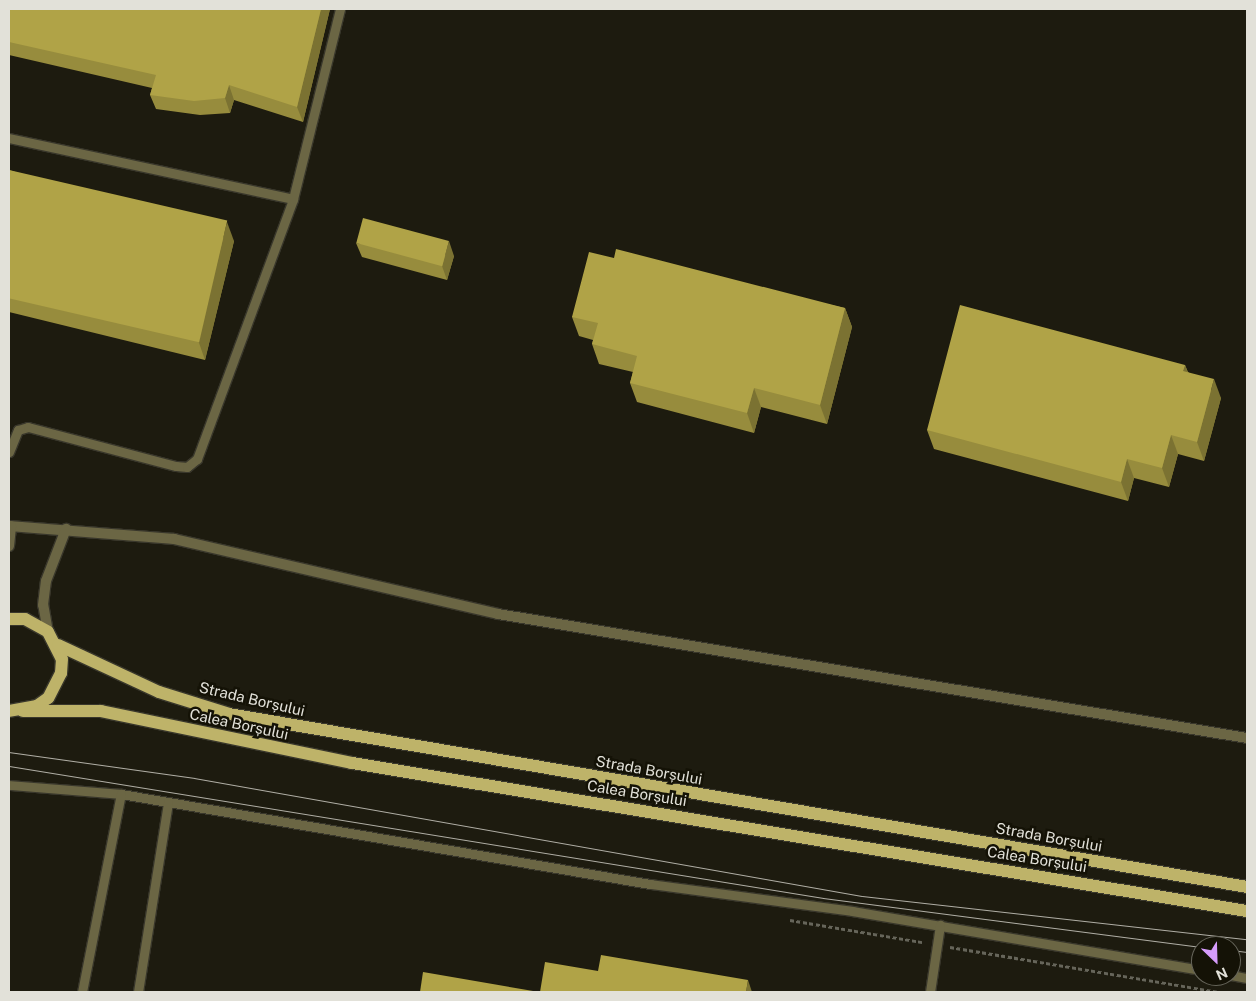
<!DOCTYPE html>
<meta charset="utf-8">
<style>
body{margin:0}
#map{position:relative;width:1256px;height:1001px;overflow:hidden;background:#1d1b0f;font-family:"Public Sans",sans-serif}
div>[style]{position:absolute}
.path>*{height:3px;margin-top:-1.5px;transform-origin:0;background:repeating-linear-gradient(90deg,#66655a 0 4px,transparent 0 6.5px)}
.roads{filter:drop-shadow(1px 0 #39372b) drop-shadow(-1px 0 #39372b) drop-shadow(0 1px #39372b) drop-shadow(0 -1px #39372b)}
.service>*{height:9px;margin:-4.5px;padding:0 4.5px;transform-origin:4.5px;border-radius:4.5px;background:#6b6644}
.minor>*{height:10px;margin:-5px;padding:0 5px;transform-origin:5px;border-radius:5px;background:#6b6644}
.primary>*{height:12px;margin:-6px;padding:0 6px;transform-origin:6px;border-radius:6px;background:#beb369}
.tram>*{height:1px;margin:-0.5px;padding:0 0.5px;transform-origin:0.5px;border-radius:0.5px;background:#b0aea5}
.wall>*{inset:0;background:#978c3d}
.shaded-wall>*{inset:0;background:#7b7232}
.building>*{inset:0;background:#b0a347;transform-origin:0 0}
span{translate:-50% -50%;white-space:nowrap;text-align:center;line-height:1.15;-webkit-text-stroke:5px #141206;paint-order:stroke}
.street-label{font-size:15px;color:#e2e1d9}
.frame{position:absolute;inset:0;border:10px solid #e2e1d9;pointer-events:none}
.north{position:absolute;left:1191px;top:936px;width:50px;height:50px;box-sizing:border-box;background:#141206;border:1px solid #66655a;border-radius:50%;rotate:156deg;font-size:14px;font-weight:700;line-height:20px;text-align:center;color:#e2e1d9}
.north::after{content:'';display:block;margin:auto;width:18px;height:22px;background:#d59cfb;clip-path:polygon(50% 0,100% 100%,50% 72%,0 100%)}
</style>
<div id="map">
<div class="path">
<i style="left:790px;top:920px;width:134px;rotate:9.5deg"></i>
<i style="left:950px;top:947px;width:272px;rotate:9.5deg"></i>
</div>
<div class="roads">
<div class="service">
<i style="left:9px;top:138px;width:290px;rotate:12.1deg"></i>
<i style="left:9px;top:452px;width:24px;rotate:-68deg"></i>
<i style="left:18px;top:430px;width:10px;rotate:-17deg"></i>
<i style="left:28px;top:427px;width:153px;rotate:14.8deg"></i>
<i style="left:176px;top:466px;width:11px;rotate:5deg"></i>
<i style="left:187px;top:467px;width:13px;rotate:-39deg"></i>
<i style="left:197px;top:459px;width:277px;rotate:-69.7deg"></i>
<i style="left:293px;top:199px;width:196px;rotate:-76.1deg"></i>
<i style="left:9px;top:785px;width:112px;rotate:4.6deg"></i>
<i style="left:121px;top:794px;width:537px;rotate:9.66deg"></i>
<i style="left:650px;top:884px;width:204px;rotate:7.6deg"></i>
<i style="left:852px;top:911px;width:354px;rotate:9.6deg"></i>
<i style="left:1231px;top:975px;width:16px;rotate:11deg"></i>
<i style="left:82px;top:992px;width:202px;rotate:-78.9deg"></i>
<i style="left:138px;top:992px;width:192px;rotate:-81deg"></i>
<i style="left:930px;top:992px;width:68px;rotate:-81.5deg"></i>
</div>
<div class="minor">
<i style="left:9px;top:526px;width:166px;rotate:4.5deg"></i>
<i style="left:174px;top:539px;width:333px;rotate:13deg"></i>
<i style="left:498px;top:614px;width:759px;rotate:9.4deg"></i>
<i style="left:9px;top:546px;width:20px;rotate:-84deg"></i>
<i style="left:48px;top:632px;width:27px;rotate:-100deg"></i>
<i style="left:43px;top:605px;width:24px;rotate:-83deg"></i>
<i style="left:46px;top:581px;width:56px;rotate:-69deg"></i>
</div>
<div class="primary">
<i style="left:9px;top:619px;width:16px"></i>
<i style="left:25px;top:619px;width:26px;rotate:29deg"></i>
<i style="left:48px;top:632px;width:30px;rotate:63deg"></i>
<i style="left:62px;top:659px;width:14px;rotate:94deg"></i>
<i style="left:61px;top:673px;width:28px;rotate:117deg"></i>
<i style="left:48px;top:698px;width:14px;rotate:144deg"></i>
<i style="left:37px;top:706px;width:28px;rotate:170deg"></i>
<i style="left:58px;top:645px;width:111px;rotate:25deg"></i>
<i style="left:159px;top:692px;width:73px;rotate:17.4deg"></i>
<i style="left:229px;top:714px;width:1033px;rotate:9.64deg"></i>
<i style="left:23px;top:711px;width:78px"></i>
<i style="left:101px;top:711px;width:256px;rotate:11.7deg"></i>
<i style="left:352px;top:763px;width:907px;rotate:9.39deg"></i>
</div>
</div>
<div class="tram">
<i style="left:9px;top:752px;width:187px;rotate:8deg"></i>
<i style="left:194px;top:778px;width:678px;rotate:10.02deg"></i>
<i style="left:862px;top:896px;width:387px;rotate:6.4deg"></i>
<i style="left:9px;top:766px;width:825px;rotate:9.21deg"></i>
<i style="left:823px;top:898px;width:381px;rotate:7.4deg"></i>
<i style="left:1231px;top:950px;width:16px;rotate:7deg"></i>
</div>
<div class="wall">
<i style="clip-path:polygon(9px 9px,330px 9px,303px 122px,234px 100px,230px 113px,200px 115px,156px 109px,150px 95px,152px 88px,9px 55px)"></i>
<i style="clip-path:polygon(9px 170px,234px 241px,205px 360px,9px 312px)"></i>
<i style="clip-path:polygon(356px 243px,454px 256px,447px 280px,362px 257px)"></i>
<i style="clip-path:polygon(614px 258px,845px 308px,852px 327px,827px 424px,761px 407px,754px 433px,637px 402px,630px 383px,633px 372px,599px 364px,592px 344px,593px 340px,579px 336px,572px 317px)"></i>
<i style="clip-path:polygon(1185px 365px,1188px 372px,1221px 398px,1204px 461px,1178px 454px,1169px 487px,1134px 478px,1128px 501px,934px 449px,927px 430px)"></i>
</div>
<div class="shaded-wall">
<i style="clip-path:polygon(321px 9px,330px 9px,303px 122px,297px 107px)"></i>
<i style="clip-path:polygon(229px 85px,234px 100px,230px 113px,225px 98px)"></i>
<i style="clip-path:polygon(227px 222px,234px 241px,205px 360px,198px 340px)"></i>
<i style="clip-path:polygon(449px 241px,454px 256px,447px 280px,442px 266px)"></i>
<i style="clip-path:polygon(845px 308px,852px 327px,827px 424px,820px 405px)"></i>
<i style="clip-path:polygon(1185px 365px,1192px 384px,1183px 371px)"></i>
<i style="clip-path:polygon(1214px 379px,1221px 398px,1204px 461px,1197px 442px)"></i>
<i style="clip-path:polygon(754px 388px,761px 407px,754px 433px,747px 413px)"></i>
<i style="clip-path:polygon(1171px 435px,1178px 454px,1169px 487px,1162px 468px)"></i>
<i style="clip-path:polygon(1127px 459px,1134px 478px,1128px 501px,1121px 482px)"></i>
<i style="clip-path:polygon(748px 980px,752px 992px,746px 992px)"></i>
</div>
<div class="building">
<i style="clip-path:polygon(9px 9px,321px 9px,297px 107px,229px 85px,225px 98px,194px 101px,150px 95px,156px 75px,9px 42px)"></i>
<i style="left:9px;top:170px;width:224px;height:125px;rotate:13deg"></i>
<i style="left:363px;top:218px;width:89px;height:26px;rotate:15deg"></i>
<i style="clip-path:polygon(616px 249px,845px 308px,820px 405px,754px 388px,747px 413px,630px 383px,637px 356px,592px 344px,598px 323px,572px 317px,589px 252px,614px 258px)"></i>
<i style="clip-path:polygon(960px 305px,1185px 365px,1183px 371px,1214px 379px,1197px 442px,1171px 435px,1162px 468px,1127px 459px,1121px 482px,927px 430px)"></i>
<i style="clip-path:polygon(601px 955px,748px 980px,746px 992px,540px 992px,545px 962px,598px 971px)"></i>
<i style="clip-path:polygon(423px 972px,539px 992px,420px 992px)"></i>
</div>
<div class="street-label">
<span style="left:252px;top:699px;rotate:13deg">Strada Borșului</span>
<span style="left:239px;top:724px;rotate:12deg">Calea Borșului</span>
<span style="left:649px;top:770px;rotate:10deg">Strada Borșului</span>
<span style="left:637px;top:793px;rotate:9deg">Calea Borșului</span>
<span style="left:1049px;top:837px;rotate:10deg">Strada Borșului</span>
<span style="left:1037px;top:859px;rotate:9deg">Calea Borșului</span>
</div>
<div class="frame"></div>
<div class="north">N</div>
</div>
